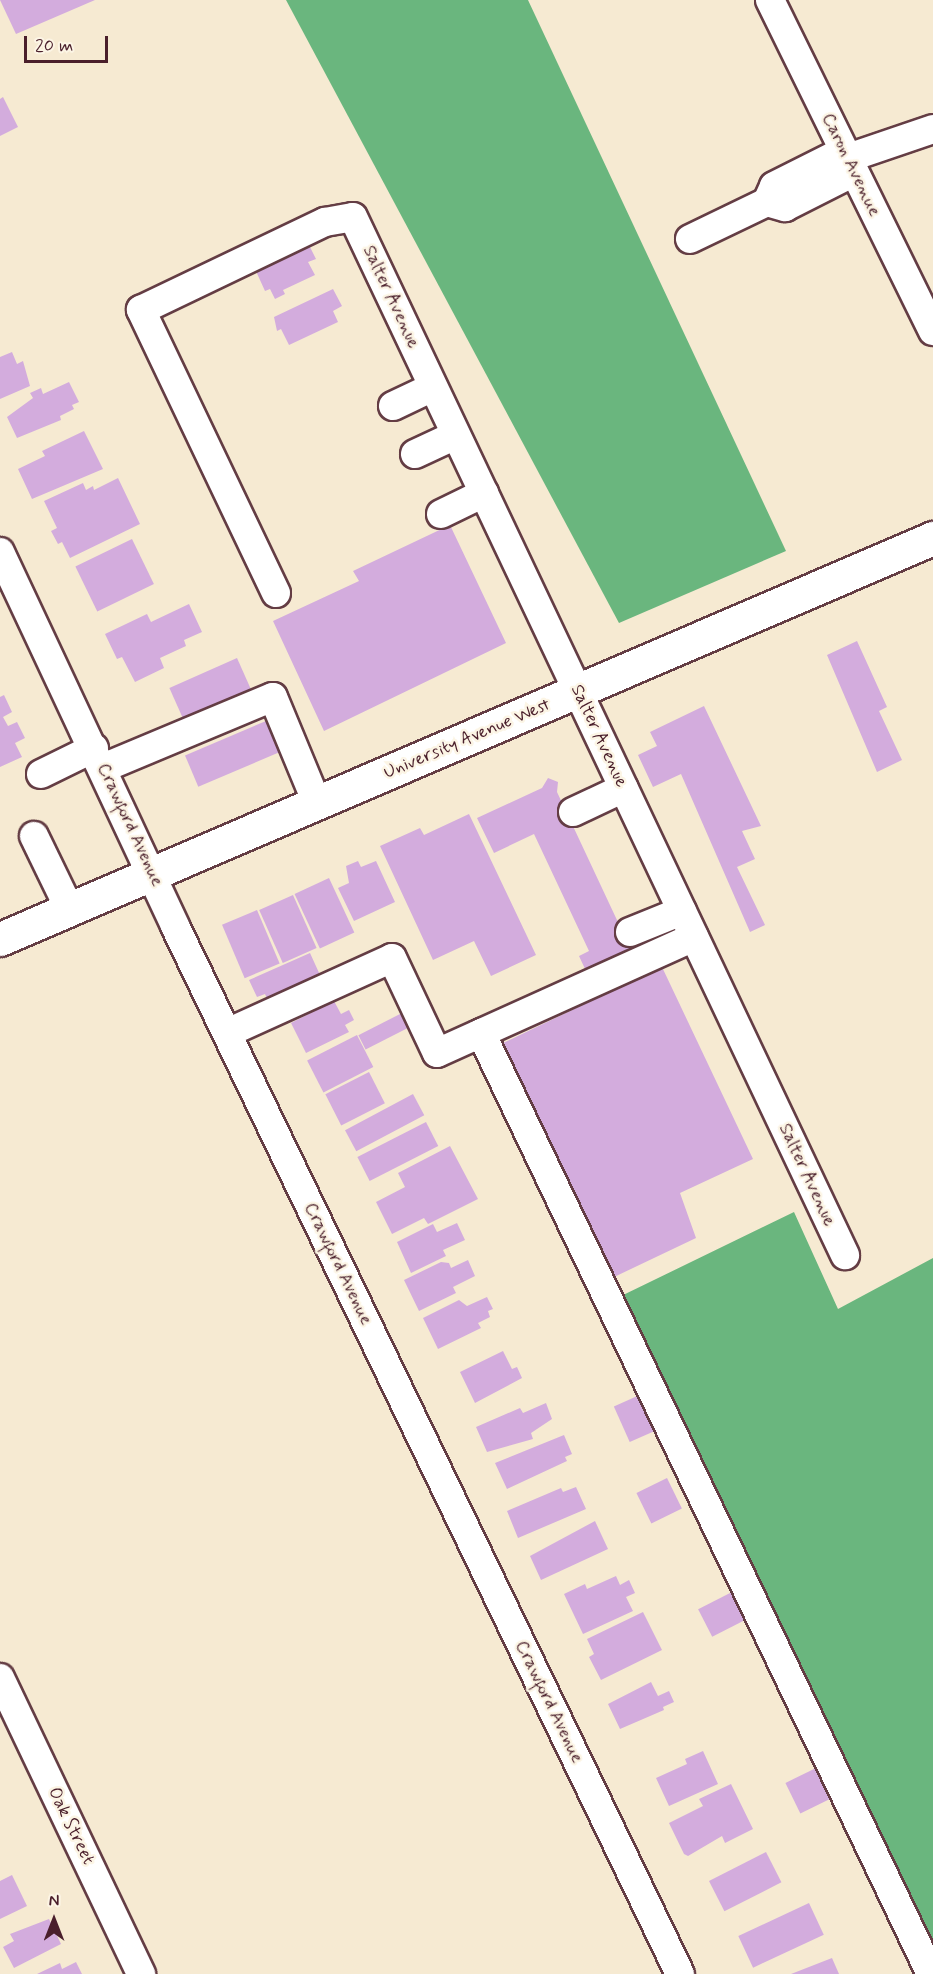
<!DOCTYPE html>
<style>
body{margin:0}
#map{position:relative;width:933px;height:1974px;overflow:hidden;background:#f6ead2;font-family:Mynerve,sans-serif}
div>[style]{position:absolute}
.forest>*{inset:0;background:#6ab67e}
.building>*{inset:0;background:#d3acdd;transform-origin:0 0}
.roads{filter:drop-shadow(2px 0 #643d44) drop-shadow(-2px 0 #643d44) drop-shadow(0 2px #643d44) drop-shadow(0 -2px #643d44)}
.minor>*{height:28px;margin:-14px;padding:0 14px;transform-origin:14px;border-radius:14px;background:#fff}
.major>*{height:33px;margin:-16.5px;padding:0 16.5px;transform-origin:16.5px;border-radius:16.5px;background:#fff}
span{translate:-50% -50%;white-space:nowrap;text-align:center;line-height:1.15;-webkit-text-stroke:5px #fcf5e5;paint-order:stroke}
.street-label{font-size:18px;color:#4a1f2b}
.north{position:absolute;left:24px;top:1890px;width:60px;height:60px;-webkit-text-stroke:4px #fcf5e5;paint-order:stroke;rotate:0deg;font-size:16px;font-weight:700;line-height:24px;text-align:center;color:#4a1f2b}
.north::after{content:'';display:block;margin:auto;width:21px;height:27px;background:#4a1f2b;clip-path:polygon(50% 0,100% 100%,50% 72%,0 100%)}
.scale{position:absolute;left:24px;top:36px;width:84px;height:27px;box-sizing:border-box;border:3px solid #4a1f2b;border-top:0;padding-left:8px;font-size:18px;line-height:21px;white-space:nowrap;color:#4a1f2b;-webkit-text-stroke:4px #fcf5e5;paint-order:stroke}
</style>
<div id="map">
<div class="forest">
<i style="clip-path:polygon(286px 0,528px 0,786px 551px,619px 623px)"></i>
<i style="clip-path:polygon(794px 1212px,838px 1309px,933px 1258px,933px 1961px,619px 1297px)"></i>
</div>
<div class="building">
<i style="clip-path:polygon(0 0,95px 0,16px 34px)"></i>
<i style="clip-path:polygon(3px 97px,18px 127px,0 136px,0 99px)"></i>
<i style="clip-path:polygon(308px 243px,316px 259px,308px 262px,315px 275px,283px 290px,285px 294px,275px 299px,270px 289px,265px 291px,255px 269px)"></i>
<i style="clip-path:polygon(333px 289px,342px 306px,333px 311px,338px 322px,289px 345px,281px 329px,277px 331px,274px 317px)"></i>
<i style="clip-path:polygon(12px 352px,17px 364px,23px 361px,30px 386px,0 399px,0 357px)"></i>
<i style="clip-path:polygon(69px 382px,79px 402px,72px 405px,74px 409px,60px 416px,61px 420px,17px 438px,7px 417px,33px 398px,30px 393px,41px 388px,43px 394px)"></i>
<i style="clip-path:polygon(84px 431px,103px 469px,32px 499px,18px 469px,45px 456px,42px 451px)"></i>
<i style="clip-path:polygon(118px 478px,140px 524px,70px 558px,62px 542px,58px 544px,51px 531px,57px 528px,44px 501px,83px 483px,86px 490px,93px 486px,94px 490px)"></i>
<i style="clip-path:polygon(450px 525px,506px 643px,324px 731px,273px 621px,359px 581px,353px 571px)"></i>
<i style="left:132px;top:539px;width:50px;height:63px;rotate:64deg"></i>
<i style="clip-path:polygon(189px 604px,202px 632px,184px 640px,186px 646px,160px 658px,164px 668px,135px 682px,122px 657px,117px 659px,105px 634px,147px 614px,151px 622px)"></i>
<i style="clip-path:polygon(857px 641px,887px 707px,879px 711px,902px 760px,877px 772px,827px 655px)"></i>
<i style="left:237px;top:658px;width:35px;height:74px;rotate:66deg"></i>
<i style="clip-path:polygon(4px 695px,12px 712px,3px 717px,8px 726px,17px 722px,25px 738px,15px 743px,22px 757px,0 767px,0 697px)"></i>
<i style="clip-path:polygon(704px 706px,761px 826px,742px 831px,755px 859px,737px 867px,765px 925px,750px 932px,681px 774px,653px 787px,638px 755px,657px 746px,650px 732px)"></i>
<i style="left:266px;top:721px;width:34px;height:88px;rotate:67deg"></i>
<i style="clip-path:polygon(548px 778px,558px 782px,557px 792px,631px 950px,586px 971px,579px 956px,589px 951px,534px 834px,494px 853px,477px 818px,542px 788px)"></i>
<i style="clip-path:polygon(469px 814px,536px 955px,491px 976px,474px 941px,433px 960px,380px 846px,420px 828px,424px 835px)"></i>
<i style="clip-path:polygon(358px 861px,361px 867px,376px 861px,395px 902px,354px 921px,338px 888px,349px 883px,346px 866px)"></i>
<i style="left:329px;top:878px;width:60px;height:38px;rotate:65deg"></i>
<i style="left:293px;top:895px;width:58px;height:37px;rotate:66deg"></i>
<i style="left:257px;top:910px;width:58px;height:38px;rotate:67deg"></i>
<i style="clip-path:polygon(310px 953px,325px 986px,272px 1010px,265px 994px,257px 997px,249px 980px)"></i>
<i style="clip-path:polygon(662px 967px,753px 1159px,680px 1193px,696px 1238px,612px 1278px,501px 1044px)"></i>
<i style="clip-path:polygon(334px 1001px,341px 1014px,349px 1010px,354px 1020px,345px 1025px,349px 1032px,306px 1053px,291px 1023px)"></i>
<i style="left:402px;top:1013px;width:16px;height:49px;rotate:63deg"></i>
<i style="left:357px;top:1035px;width:36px;height:56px;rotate:63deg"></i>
<i style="left:369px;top:1072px;width:35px;height:49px;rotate:63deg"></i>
<i style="left:413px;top:1094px;width:24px;height:77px;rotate:62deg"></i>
<i style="left:426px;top:1122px;width:27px;height:77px;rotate:63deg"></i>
<i style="clip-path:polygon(450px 1146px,478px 1199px,428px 1224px,424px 1218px,392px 1234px,376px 1202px,405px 1187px,398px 1173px)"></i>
<i style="clip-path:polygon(457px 1223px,465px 1240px,443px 1250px,446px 1256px,411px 1273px,397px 1242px,433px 1224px,437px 1232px)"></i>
<i style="clip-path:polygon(468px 1260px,475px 1276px,453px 1287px,456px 1293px,419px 1311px,404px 1280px,441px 1262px,449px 1263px,451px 1268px)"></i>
<i style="clip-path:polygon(487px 1297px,493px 1309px,488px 1311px,490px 1317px,478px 1323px,481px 1328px,438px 1349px,423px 1318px,459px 1300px,467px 1306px)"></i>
<i style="clip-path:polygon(503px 1351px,512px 1369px,517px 1367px,522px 1378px,475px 1403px,460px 1372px)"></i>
<i style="left:644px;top:1393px;width:39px;height:33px;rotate:66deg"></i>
<i style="clip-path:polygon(546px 1403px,552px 1419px,531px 1433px,533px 1439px,487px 1452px,476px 1427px,520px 1408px,523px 1413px)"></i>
<i style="clip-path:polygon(564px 1435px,572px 1454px,565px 1457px,567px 1461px,507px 1489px,495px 1463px)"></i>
<i style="left:667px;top:1478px;width:34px;height:34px;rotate:64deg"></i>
<i style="clip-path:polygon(576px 1487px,586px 1509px,518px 1538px,507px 1511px,561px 1488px,563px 1492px)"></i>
<i style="clip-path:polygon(595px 1521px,608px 1549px,541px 1580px,530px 1556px)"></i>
<i style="clip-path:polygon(616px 1576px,620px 1585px,629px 1580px,635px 1593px,626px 1597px,633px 1611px,583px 1634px,564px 1594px,585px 1584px,587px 1589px)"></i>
<i style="left:732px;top:1592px;width:31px;height:38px;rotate:63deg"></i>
<i style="clip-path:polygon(643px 1612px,662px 1650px,601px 1680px,589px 1657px,594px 1654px,587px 1639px)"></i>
<i style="clip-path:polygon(651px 1682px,658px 1696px,669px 1691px,674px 1702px,663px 1707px,664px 1710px,620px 1729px,608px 1704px)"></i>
<i style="clip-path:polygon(703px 1751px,718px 1784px,669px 1806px,656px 1778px,687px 1764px,685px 1759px)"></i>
<i style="left:816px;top:1768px;width:34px;height:34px;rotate:64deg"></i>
<i style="clip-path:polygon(731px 1784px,753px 1829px,725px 1843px,722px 1836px,688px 1856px,684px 1854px,669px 1823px,703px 1806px,699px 1799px)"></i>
<i style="left:766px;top:1852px;width:34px;height:64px;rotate:63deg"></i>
<i style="clip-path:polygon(12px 1875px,27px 1906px,0 1919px,0 1881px)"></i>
<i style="left:809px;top:1903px;width:35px;height:78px;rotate:65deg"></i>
<i style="clip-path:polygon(49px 1919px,61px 1944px,14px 1968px,3px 1947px,14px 1941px,10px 1934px)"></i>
<i style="clip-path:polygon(832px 1958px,839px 1974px,791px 1974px)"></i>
<i style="clip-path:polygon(76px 1962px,82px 1974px,37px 1974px,60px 1963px,62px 1969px)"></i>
</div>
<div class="roads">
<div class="minor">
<i style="left:770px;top:0;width:369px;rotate:63.8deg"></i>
<i style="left:848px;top:158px;width:90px;rotate:-18.8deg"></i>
<i style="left:767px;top:202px;width:17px;rotate:-66deg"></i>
<i style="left:774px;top:186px;width:78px;rotate:-26.6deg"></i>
<i style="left:690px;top:239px;width:85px;rotate:-25.7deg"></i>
<i style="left:767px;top:202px;width:19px;rotate:16deg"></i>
<i style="left:785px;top:207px;width:77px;rotate:-26.9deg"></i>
<i style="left:393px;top:406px;width:44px;rotate:-25.4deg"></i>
<i style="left:415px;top:454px;width:45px;rotate:-24.9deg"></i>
<i style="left:441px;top:514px;width:48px;rotate:-26deg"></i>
<i style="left:0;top:552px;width:413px;rotate:64.9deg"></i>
<i style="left:175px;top:926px;width:1163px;rotate:64.27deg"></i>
<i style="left:276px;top:593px;width:314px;rotate:-115.5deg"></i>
<i style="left:141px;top:310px;width:204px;rotate:-25.6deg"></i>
<i style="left:325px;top:222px;width:28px;rotate:-10deg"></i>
<i style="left:353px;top:217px;width:1149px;rotate:64.64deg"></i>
<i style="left:103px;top:768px;width:184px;rotate:-22.7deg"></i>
<i style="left:273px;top:697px;width:115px;rotate:67.5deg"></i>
<i style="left:41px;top:774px;width:59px;rotate:-26.1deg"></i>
<i style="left:573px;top:812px;width:56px;rotate:-25.2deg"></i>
<i style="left:34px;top:836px;width:82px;rotate:64.1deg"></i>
<i style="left:630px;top:932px;width:56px;rotate:-22deg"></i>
<i style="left:227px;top:1033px;width:181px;rotate:-24.4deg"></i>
<i style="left:392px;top:958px;width:105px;rotate:64.7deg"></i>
<i style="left:437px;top:1053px;width:282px;rotate:-24.3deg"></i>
<i style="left:481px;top:1033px;width:1043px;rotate:64.44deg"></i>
<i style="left:0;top:1678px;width:328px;rotate:64.5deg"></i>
</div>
<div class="major">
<i style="left:0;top:939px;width:1016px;rotate:-23.26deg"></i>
</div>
</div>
<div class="street-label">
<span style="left:851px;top:165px;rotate:64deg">Caron Avenue</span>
<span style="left:391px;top:297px;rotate:65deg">Salter Avenue</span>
<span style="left:599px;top:736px;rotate:65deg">Salter Avenue</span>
<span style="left:467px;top:739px;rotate:-23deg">University Avenue West</span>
<span style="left:130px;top:825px;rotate:65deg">Crawford Avenue</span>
<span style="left:807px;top:1175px;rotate:65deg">Salter Avenue</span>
<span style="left:338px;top:1264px;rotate:64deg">Crawford Avenue</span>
<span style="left:549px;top:1702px;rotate:64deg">Crawford Avenue</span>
<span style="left:71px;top:1826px;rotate:64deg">Oak Street</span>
</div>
<div class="north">N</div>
<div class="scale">20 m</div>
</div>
